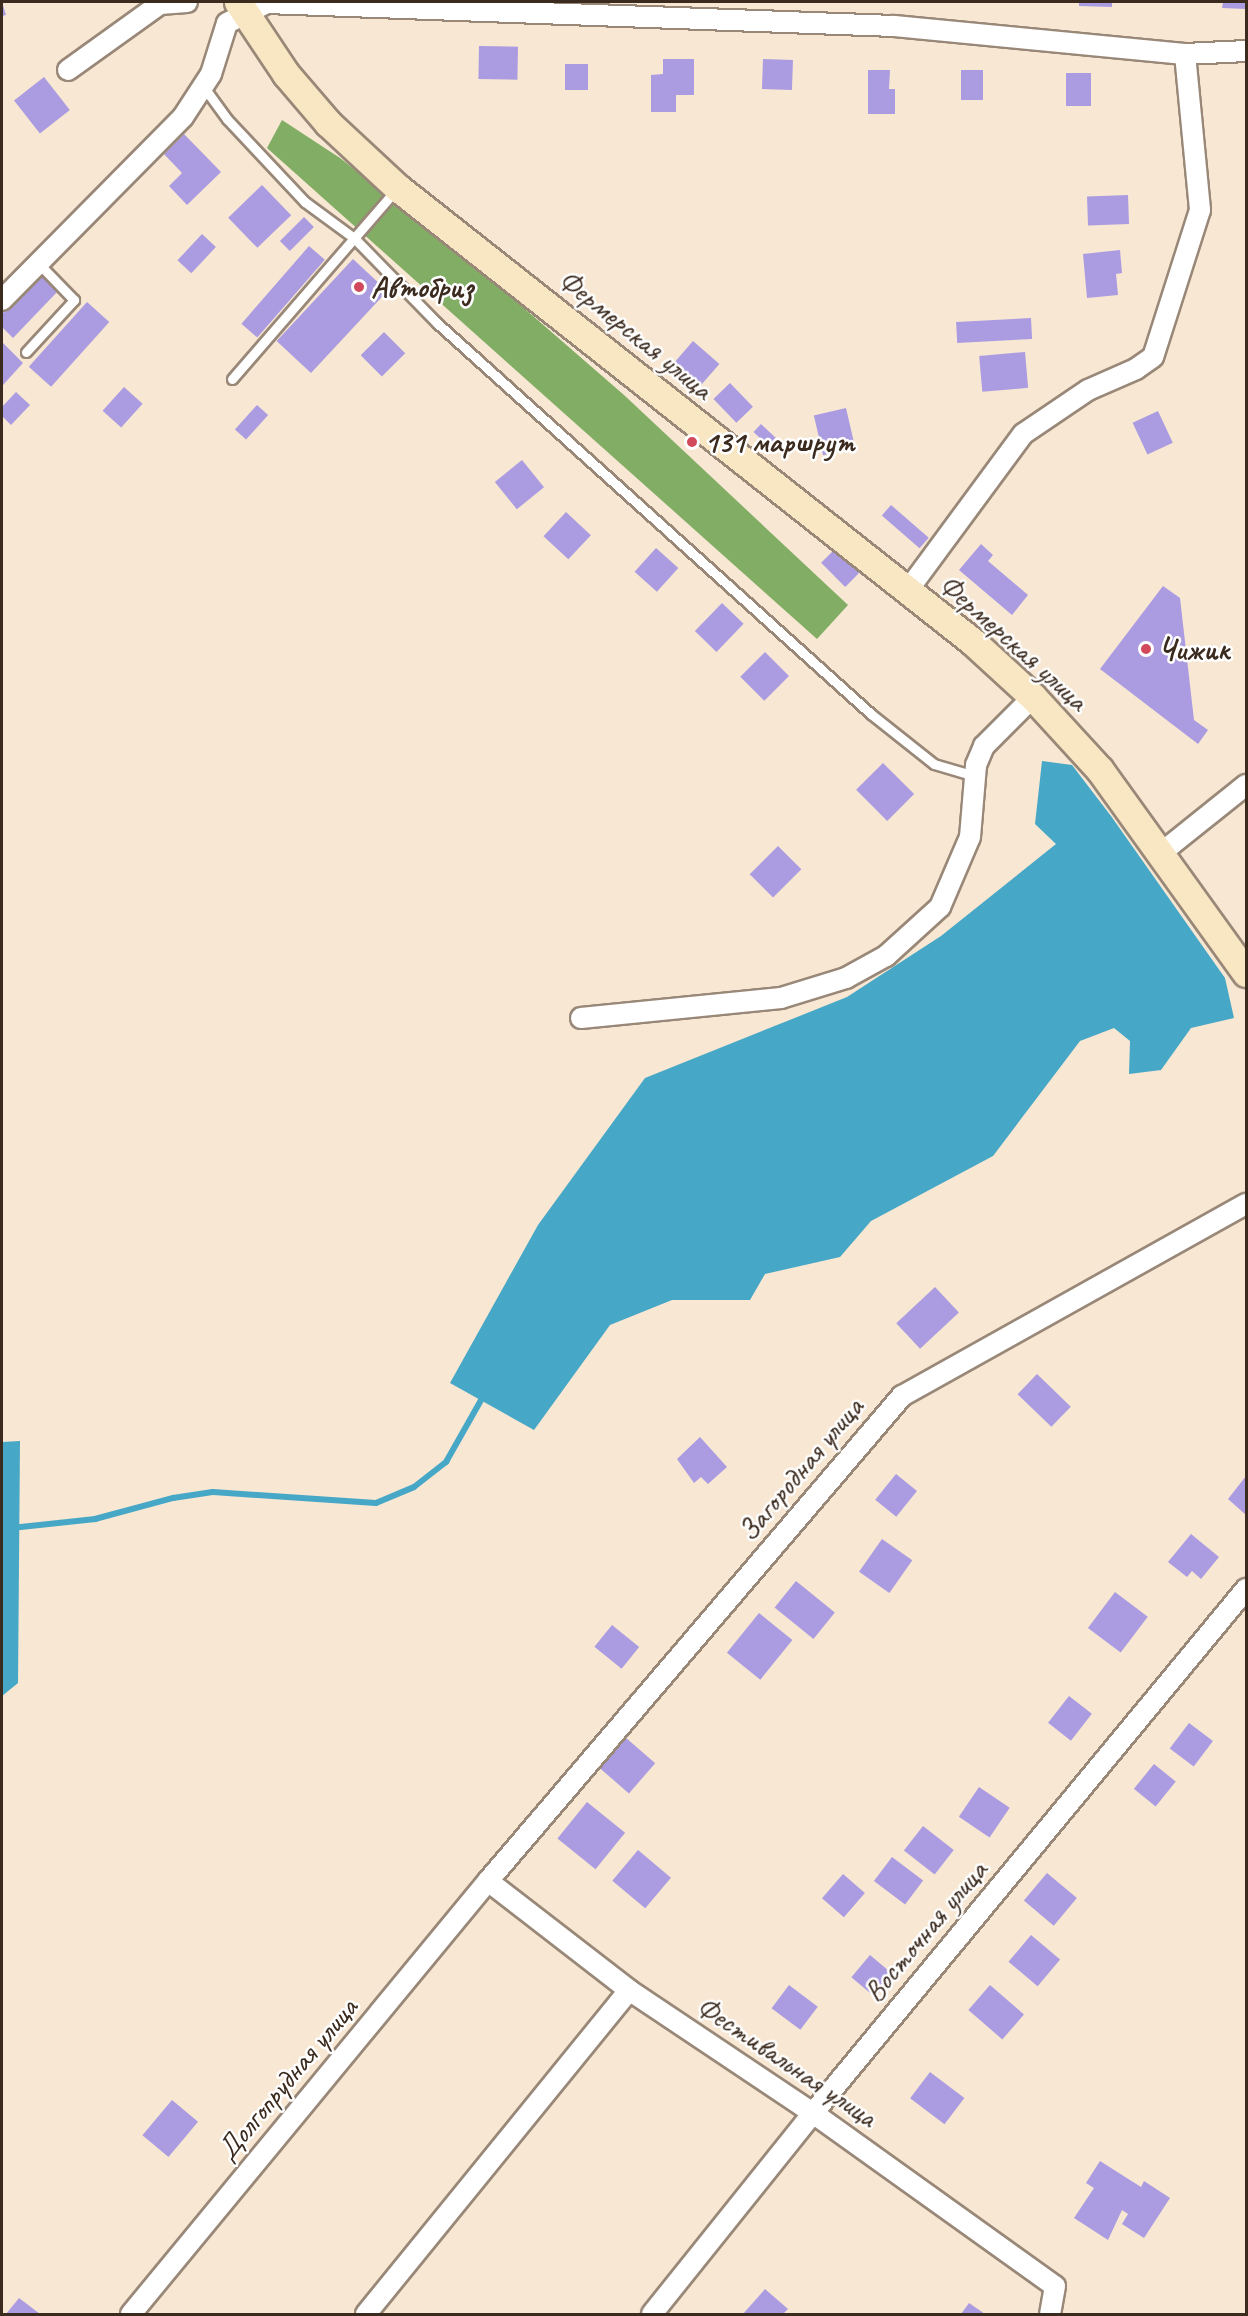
<!DOCTYPE html>
<meta charset="utf-8">
<style>
body{margin:0}
#map{position:relative;width:1248px;height:2316px;overflow:hidden;background:#f7e7d3;font-family:Caveat,sans-serif}
div>[style]{position:absolute}
.forest>*{inset:0;background:#82ad65}
.water>*{inset:0;background:#47a7c6}
.stream>*{height:6px;margin:-3px;padding:0 3px;transform-origin:3px;border-radius:3px;background:#47a7c6}
.building>*{inset:0;background:#ab9ce1;transform-origin:0 0}
.roads{filter:drop-shadow(2px 0 #998878) drop-shadow(-2px 0 #998878) drop-shadow(0 2px #998878) drop-shadow(0 -2px #998878)}
.lane>*{height:9px;margin:-4.5px;padding:0 4.5px;transform-origin:4.5px;border-radius:4.5px;background:#fff}
.street>*{height:20px;margin:-10px;padding:0 10px;transform-origin:10px;border-radius:10px;background:#fff}
.secondary>*{height:27px;margin:-13.5px;padding:0 13.5px;transform-origin:13.5px;border-radius:13.5px;background:#f9e7c3}
.dots>*{width:16px;height:16px;translate:-50% -50%;box-sizing:border-box;border:3px solid #fff;border-radius:50%}
span{translate:-50% -50%;white-space:nowrap;text-align:center;line-height:1.15;-webkit-text-stroke:5px #fff;paint-order:stroke}
.poi-label{font-size:30px;color:#3b2a1e;font-weight:700}
.left{translate:0 -50%;text-align:left}
.street-label{font-size:30px;color:#3b2a1e}
.frame{position:absolute;inset:0;border:3px solid #3b2a1e;pointer-events:none}
</style>
<div id="map">
<div class="forest">
<i style="clip-path:polygon(282px 120px,340px 158px,457px 250px,624px 395px,848px 605px,817px 639px,267px 148px)"></i>
</div>
<div class="water">
<i style="clip-path:polygon(1042px 761px,1072px 765px,1111px 816px,1225px 978px,1234px 1018px,1191px 1028px,1161px 1070px,1129px 1074px,1130px 1041px,1114px 1028px,1080px 1041px,993px 1156px,871px 1221px,840px 1257px,765px 1274px,750px 1300px,672px 1300px,610px 1325px,534px 1430px,450px 1383px,538px 1225px,645px 1078px,847px 997px,941px 936px,1056px 844px,1035px 824px)"></i>
<i style="clip-path:polygon(20px 1441px,18px 1683px,2px 1696px,2px 1442px)"></i>
</div>
<div class="stream">
<i style="left:2px;top:1529px;width:94px;rotate:-6.1deg"></i>
<i style="left:95px;top:1519px;width:81px;rotate:-15.1deg"></i>
<i style="left:173px;top:1498px;width:40px;rotate:-8.5deg"></i>
<i style="left:213px;top:1492px;width:163px;rotate:3.9deg"></i>
<i style="left:376px;top:1503px;width:41px;rotate:-22.8deg"></i>
<i style="left:414px;top:1487px;width:41px;rotate:-38deg"></i>
<i style="left:446px;top:1462px;width:79px;rotate:-60.5deg"></i>
</div>
<div class="building">
<i style="clip-path:polygon(2px 2px,6px 15px,2px 16px)"></i>
<i style="clip-path:polygon(1079px 2px,1112px 2px,1112px 7px,1079px 6px)"></i>
<i style="clip-path:polygon(1223px 2px,1246px 2px,1246px 9px,1222px 8px)"></i>
<i style="left:479px;top:46px;width:39px;height:33px;rotate:1deg"></i>
<i style="clip-path:polygon(663px 59px,694px 59px,694px 95px,676px 95px,676px 112px,651px 112px,651px 75px,663px 74px)"></i>
<i style="left:763px;top:59px;width:30px;height:30px;rotate:2deg"></i>
<i style="left:565px;top:64px;width:23px;height:26px"></i>
<i style="clip-path:polygon(868px 70px,890px 70px,889px 89px,895px 89px,895px 114px,868px 114px)"></i>
<i style="left:961px;top:70px;width:22px;height:30px"></i>
<i style="left:1066px;top:73px;width:25px;height:33px"></i>
<i style="left:44px;top:77px;width:42px;height:38px;rotate:52deg"></i>
<i style="clip-path:polygon(184px 134px,221px 172px,187px 205px,169px 186px,182px 173px,164px 154px)"></i>
<i style="left:262px;top:185px;width:42px;height:47px;rotate:46deg"></i>
<i style="left:1128px;top:195px;width:29px;height:41px;rotate:88deg"></i>
<i style="left:304px;top:217px;width:14px;height:34px;rotate:45deg"></i>
<i style="left:202px;top:234px;width:19px;height:36px;rotate:43deg"></i>
<i style="left:309px;top:246px;width:21px;height:103px;rotate:41deg"></i>
<i style="clip-path:polygon(1120px 250px,1122px 273px,1116px 274px,1118px 295px,1087px 298px,1083px 254px)"></i>
<i style="left:353px;top:259px;width:47px;height:112px;rotate:43deg"></i>
<i style="clip-path:polygon(40px 273px,59px 290px,13px 338px,2px 327px,2px 314px)"></i>
<i style="left:87px;top:302px;width:30px;height:87px;rotate:42deg"></i>
<i style="left:1031px;top:318px;width:21px;height:75px;rotate:87deg"></i>
<i style="left:384px;top:332px;width:30px;height:33px;rotate:45deg"></i>
<i style="left:693px;top:341px;width:35px;height:28px;rotate:41deg"></i>
<i style="clip-path:polygon(2px 342px,23px 363px,3px 385px,2px 384px)"></i>
<i style="left:1025px;top:352px;width:36px;height:46px;rotate:85deg"></i>
<i style="left:730px;top:383px;width:33px;height:23px;rotate:46deg"></i>
<i style="left:124px;top:387px;width:25px;height:32px;rotate:42deg"></i>
<i style="clip-path:polygon(16px 392px,30px 405px,11px 425px,2px 416px,2px 407px)"></i>
<i style="left:257px;top:405px;width:15px;height:33px;rotate:42deg"></i>
<i style="left:846px;top:408px;width:41px;height:33px;rotate:77deg"></i>
<i style="left:1158px;top:411px;width:35px;height:28px;rotate:65deg"></i>
<i style="left:761px;top:424px;width:26px;height:11px;rotate:43deg"></i>
<i style="left:522px;top:460px;width:35px;height:35px;rotate:51deg"></i>
<i style="left:891px;top:505px;width:50px;height:14px;rotate:41deg"></i>
<i style="left:566px;top:512px;width:34px;height:33px;rotate:43deg"></i>
<i style="clip-path:polygon(981px 544px,993px 555px,988px 561px,1028px 595px,1012px 615px,959px 570px)"></i>
<i style="left:656px;top:548px;width:30px;height:32px;rotate:42deg"></i>
<i style="left:836px;top:548px;width:34px;height:21px;rotate:45deg"></i>
<i style="clip-path:polygon(1163px 586px,1180px 598px,1194px 720px,1208px 730px,1198px 744px,1100px 669px)"></i>
<i style="left:722px;top:603px;width:30px;height:39px;rotate:44deg"></i>
<i style="left:765px;top:652px;width:34px;height:35px;rotate:45deg"></i>
<i style="left:883px;top:763px;width:44px;height:38px;rotate:45deg"></i>
<i style="left:778px;top:846px;width:33px;height:40px;rotate:45deg"></i>
<i style="left:935px;top:1287px;width:35px;height:53px;rotate:47deg"></i>
<i style="left:1037px;top:1374px;width:47px;height:28px;rotate:44deg"></i>
<i style="clip-path:polygon(700px 1437px,727px 1467px,708px 1484px,701px 1477px,694px 1483px,677px 1459px)"></i>
<i style="left:896px;top:1474px;width:27px;height:33px;rotate:39deg"></i>
<i style="clip-path:polygon(1246px 1476px,1246px 1515px,1228px 1499px)"></i>
<i style="clip-path:polygon(1191px 1534px,1219px 1557px,1201px 1579px,1192px 1571px,1187px 1577px,1168px 1562px)"></i>
<i style="left:882px;top:1539px;width:37px;height:40px;rotate:35deg"></i>
<i style="left:796px;top:1581px;width:50px;height:34px;rotate:39deg"></i>
<i style="left:1115px;top:1592px;width:41px;height:45px;rotate:37deg"></i>
<i style="left:759px;top:1613px;width:43px;height:51px;rotate:39deg"></i>
<i style="left:612px;top:1625px;width:35px;height:28px;rotate:39deg"></i>
<i style="left:1069px;top:1696px;width:29px;height:34px;rotate:38deg"></i>
<i style="left:1189px;top:1723px;width:30px;height:32px;rotate:37deg"></i>
<i style="left:625px;top:1737px;width:40px;height:40px;rotate:41deg"></i>
<i style="left:1154px;top:1764px;width:28px;height:32px;rotate:39deg"></i>
<i style="left:979px;top:1787px;width:37px;height:36px;rotate:34deg"></i>
<i style="left:587px;top:1802px;width:49px;height:47px;rotate:39deg"></i>
<i style="left:923px;top:1826px;width:39px;height:31px;rotate:38deg"></i>
<i style="left:638px;top:1850px;width:43px;height:40px;rotate:40deg"></i>
<i style="left:892px;top:1857px;width:39px;height:30px;rotate:37deg"></i>
<i style="left:1047px;top:1873px;width:39px;height:36px;rotate:40deg"></i>
<i style="left:843px;top:1874px;width:29px;height:32px;rotate:41deg"></i>
<i style="left:1031px;top:1935px;width:38px;height:35px;rotate:40deg"></i>
<i style="left:870px;top:1955px;width:31px;height:29px;rotate:40deg"></i>
<i style="left:789px;top:1985px;width:36px;height:29px;rotate:37deg"></i>
<i style="left:990px;top:1985px;width:45px;height:33px;rotate:41deg"></i>
<i style="left:930px;top:2072px;width:43px;height:33px;rotate:37deg"></i>
<i style="left:172px;top:2100px;width:34px;height:46px;rotate:40deg"></i>
<i style="clip-path:polygon(1100px 2161px,1141px 2187px,1144px 2181px,1170px 2198px,1144px 2238px,1122px 2224px,1128px 2214px,1122px 2210px,1108px 2240px,1074px 2218px,1094px 2188px,1086px 2183px)"></i>
<i style="clip-path:polygon(765px 2289px,788px 2309px,783px 2314px,743px 2314px)"></i>
<i style="clip-path:polygon(19px 2298px,40px 2314px,6px 2314px)"></i>
<i style="clip-path:polygon(969px 2303px,985px 2314px,961px 2314px)"></i>
</div>
<div class="roads">
<div class="lane">
<i style="left:203px;top:86px;width:41px;rotate:54deg"></i>
<i style="left:227px;top:119px;width:114px;rotate:46.8deg"></i>
<i style="left:305px;top:202px;width:61px;rotate:36.3deg"></i>
<i style="left:354px;top:238px;width:119px;rotate:45.7deg"></i>
<i style="left:437px;top:323px;width:584px;rotate:42.02deg"></i>
<i style="left:871px;top:714px;width:80px;rotate:38.4deg"></i>
<i style="left:934px;top:764px;width:43px;rotate:16.3deg"></i>
<i style="left:26px;top:352px;width:71px;rotate:-47.3deg"></i>
<i style="left:74px;top:300px;width:52px;rotate:-134.2deg"></i>
<i style="left:232px;top:379px;width:250px;rotate:-49.1deg"></i>
</div>
<div class="street">
<i style="left:1185px;top:54px;width:61px;rotate:-2.8deg"></i>
<i style="left:68px;top:70px;width:113px;rotate:-35.7deg"></i>
<i style="left:160px;top:4px;width:27px;rotate:-4deg"></i>
<i style="left:2px;top:300px;width:257px;rotate:-45.3deg"></i>
<i style="left:183px;top:117px;width:51px;rotate:-56.9deg"></i>
<i style="left:211px;top:74px;width:53px;rotate:-72.6deg"></i>
<i style="left:227px;top:23px;width:45px;rotate:-26.6deg"></i>
<i style="left:267px;top:3px;width:627px;rotate:2.1deg"></i>
<i style="left:894px;top:26px;width:292px;rotate:5.5deg"></i>
<i style="left:1185px;top:54px;width:157px;rotate:84.5deg"></i>
<i style="left:1200px;top:210px;width:154px;rotate:107.7deg"></i>
<i style="left:1153px;top:357px;width:21px;rotate:145deg"></i>
<i style="left:1136px;top:369px;width:52px;rotate:156.4deg"></i>
<i style="left:1088px;top:390px;width:78px;rotate:145.9deg"></i>
<i style="left:1023px;top:434px;width:194px;rotate:126.4deg"></i>
<i style="left:1161px;top:853px;width:109px;rotate:-38.7deg"></i>
<i style="left:581px;top:1018px;width:201px;rotate:-5.7deg"></i>
<i style="left:781px;top:998px;width:68px;rotate:-17.1deg"></i>
<i style="left:846px;top:978px;width:46px;rotate:-28.8deg"></i>
<i style="left:886px;top:956px;width:73px;rotate:-42.2deg"></i>
<i style="left:940px;top:907px;width:76px;rotate:-66.8deg"></i>
<i style="left:970px;top:837px;width:72px;rotate:-85.2deg"></i>
<i style="left:976px;top:765px;width:21px;rotate:-67deg"></i>
<i style="left:984px;top:746px;width:69px;rotate:-45deg"></i>
<i style="left:488px;top:1881px;width:178px;rotate:37.7deg"></i>
<i style="left:629px;top:1990px;width:221px;rotate:33.8deg"></i>
<i style="left:813px;top:2113px;width:297px;rotate:35.6deg"></i>
<i style="left:1055px;top:2286px;width:28px;rotate:100deg"></i>
<i style="left:131px;top:2314px;width:561px;rotate:-50.5deg"></i>
<i style="left:488px;top:1881px;width:638px;rotate:-49.52deg"></i>
<i style="left:902px;top:1396px;width:394px;rotate:-29.2deg"></i>
<i style="left:366px;top:2314px;width:417px;rotate:-50.9deg"></i>
<i style="left:652px;top:2314px;width:258px;rotate:-51.3deg"></i>
<i style="left:813px;top:2113px;width:680px;rotate:-50.43deg"></i>
</div>
<div class="secondary">
<i style="left:238px;top:2px;width:87px;rotate:56.3deg"></i>
<i style="left:286px;top:74px;width:65px;rotate:49.4deg"></i>
<i style="left:328px;top:123px;width:96px;rotate:42.9deg"></i>
<i style="left:398px;top:188px;width:733px;rotate:38.29deg"></i>
<i style="left:973px;top:642px;width:81px;rotate:42.5deg"></i>
<i style="left:1033px;top:697px;width:99px;rotate:47.5deg"></i>
<i style="left:1100px;top:770px;width:250px;rotate:54.3deg"></i>
</div>
</div>
<div class="dots">
<i style="left:359px;top:287px;background:#d1495b"></i>
<i style="left:692px;top:442px;background:#d1495b"></i>
<i style="left:1146px;top:649px;background:#d1495b"></i>
</div>
<div class="poi-label">
<span class="left" style="left:371px;top:287px">Автобриз</span>
<span class="left" style="left:704px;top:442px">131 маршрут</span>
<span class="left" style="left:1158px;top:649px">Чижик</span>
</div>
<div class="street-label">
<span style="left:636px;top:334px;rotate:39deg">Фермерская улица</span>
<span style="left:1014px;top:642px;rotate:42deg">Фермерская улица</span>
<span style="left:800px;top:1469px;rotate:-50deg">Загородная улица</span>
<span style="left:925px;top:1931px;rotate:-50deg">Восточная улица</span>
<span style="left:787px;top:2061px;rotate:34deg">Фестивальная улица</span>
<span style="left:287px;top:2079px;rotate:-50deg">Долгопрудная улица</span>
</div>
<div class="frame"></div>
</div>
